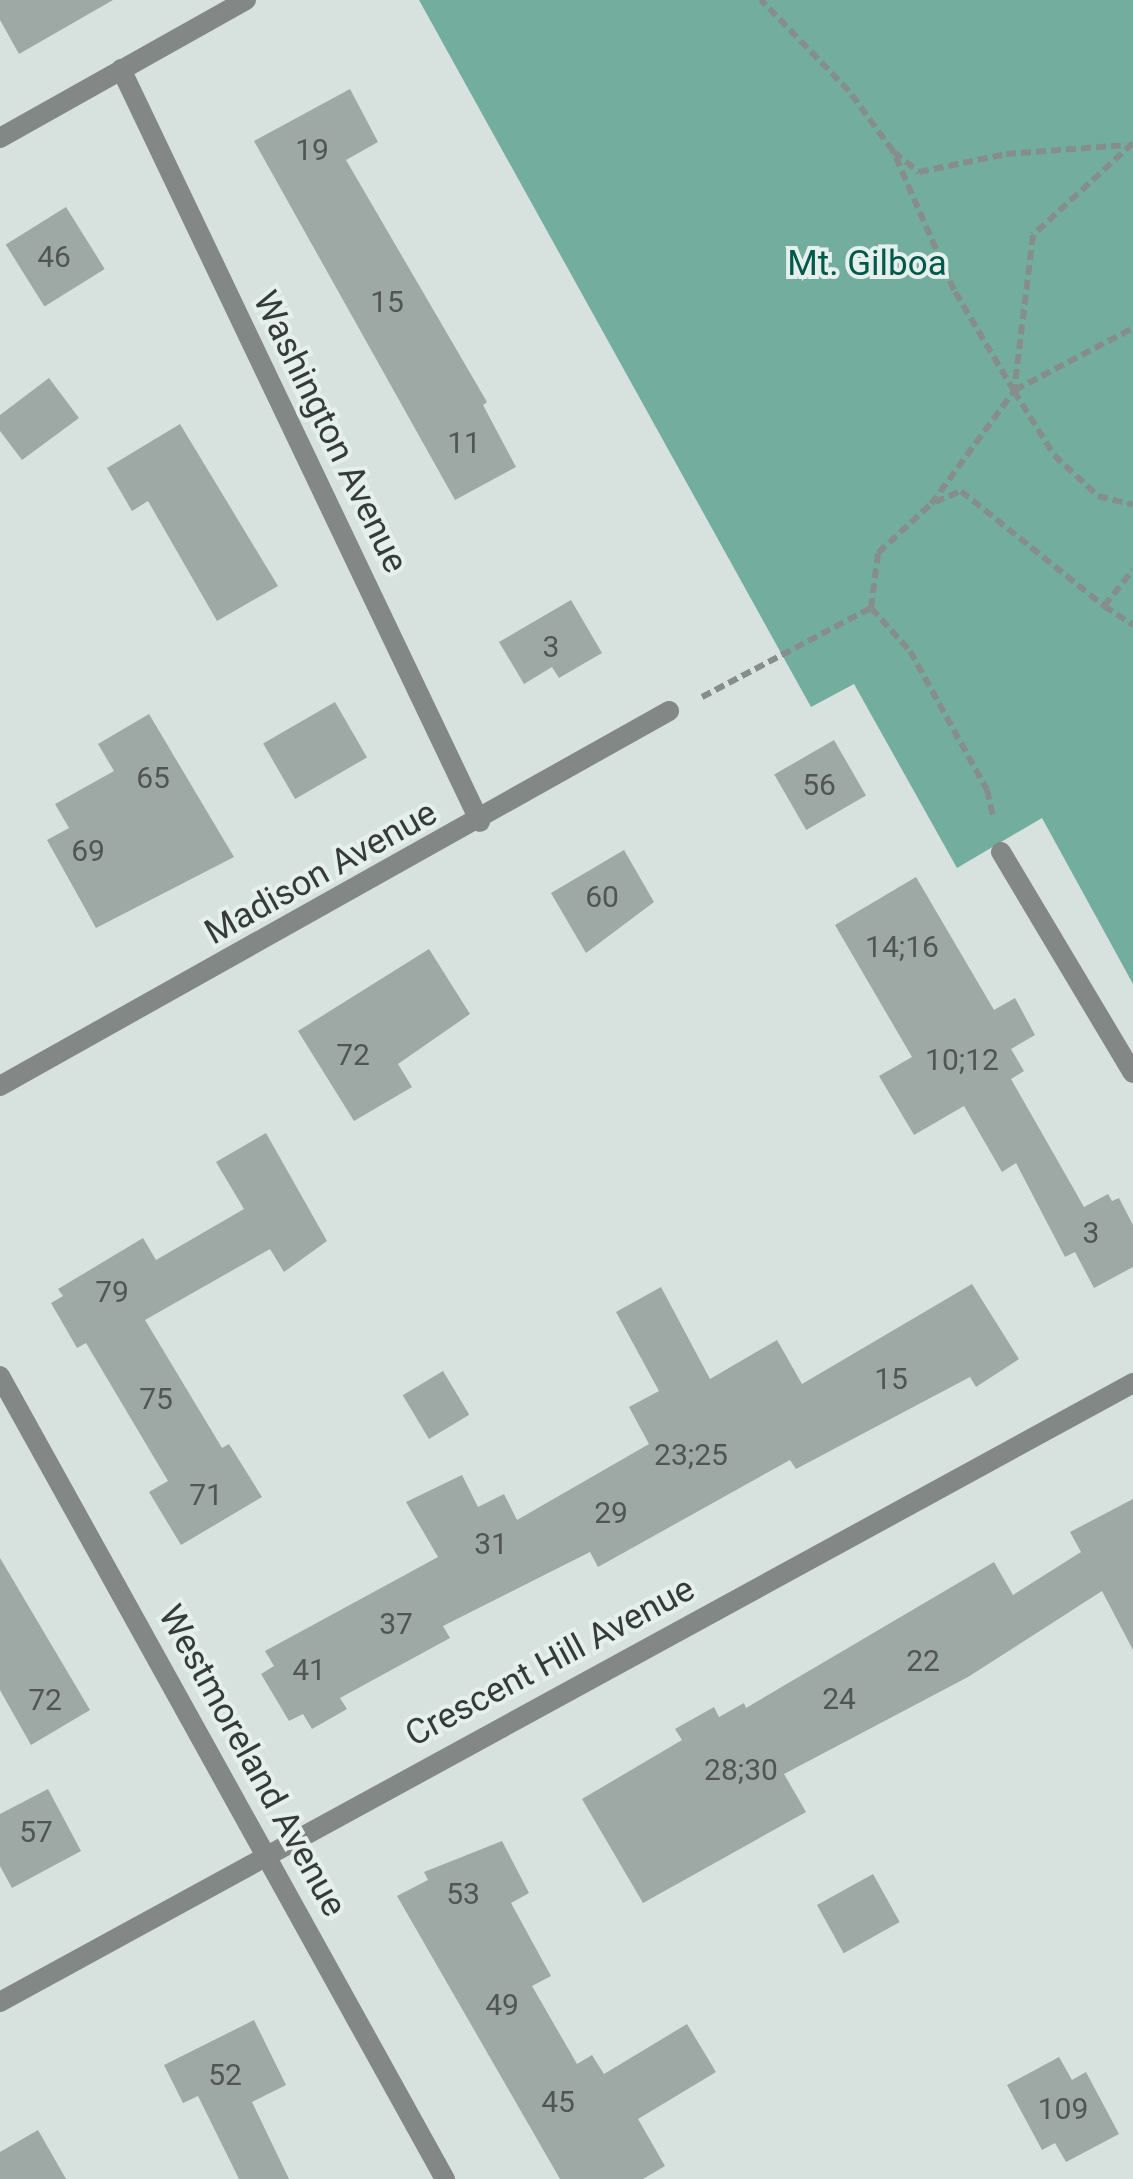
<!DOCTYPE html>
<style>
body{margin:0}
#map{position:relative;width:1133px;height:2179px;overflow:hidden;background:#d7e2df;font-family:Roboto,sans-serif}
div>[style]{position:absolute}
.forest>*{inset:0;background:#72ad9e}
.building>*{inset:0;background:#9ea8a5;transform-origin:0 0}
.path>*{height:6px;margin-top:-3px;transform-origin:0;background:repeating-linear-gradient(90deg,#868e8c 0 10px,transparent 0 15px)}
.street>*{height:20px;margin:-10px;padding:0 10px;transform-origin:10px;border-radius:10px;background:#838786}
span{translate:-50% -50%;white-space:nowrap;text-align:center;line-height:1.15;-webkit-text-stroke:8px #e5f0ec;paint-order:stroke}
.number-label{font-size:30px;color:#505654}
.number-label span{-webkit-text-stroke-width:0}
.park-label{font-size:35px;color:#02594b}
.street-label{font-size:35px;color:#363b39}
</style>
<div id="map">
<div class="forest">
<i style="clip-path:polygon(419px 0,1133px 0,1133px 984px,1042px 818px,957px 868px,854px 684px,811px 707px)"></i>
</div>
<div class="building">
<i style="clip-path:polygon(0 0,113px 0,19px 54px,0 20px)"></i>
<i style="clip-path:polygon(350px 89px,378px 142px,346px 160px,487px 402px,483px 405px,516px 467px,455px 500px,254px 141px)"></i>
<i style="left:66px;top:207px;width:73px;height:71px;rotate:58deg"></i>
<i style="clip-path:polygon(49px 378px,79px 418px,22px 460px,0 431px,0 415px)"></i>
<i style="clip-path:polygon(180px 424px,278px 586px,217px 621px,148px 501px,132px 511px,107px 468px)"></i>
<i style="clip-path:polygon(571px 600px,602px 653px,559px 678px,552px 667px,524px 684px,499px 642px)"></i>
<i style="left:335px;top:702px;width:64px;height:83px;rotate:60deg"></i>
<i style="clip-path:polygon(149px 714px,234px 857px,96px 928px,47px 840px,69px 828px,55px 804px,114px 771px,98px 744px)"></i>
<i style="left:834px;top:740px;width:64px;height:69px;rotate:60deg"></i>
<i style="clip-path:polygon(624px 850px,654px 902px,586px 953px,551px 893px)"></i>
<i style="clip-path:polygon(916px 877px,994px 1010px,1015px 998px,1035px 1035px,1011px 1049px,1024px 1071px,1011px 1079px,1084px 1207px,1108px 1194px,1112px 1201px,1119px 1198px,1133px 1225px,1133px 1267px,1094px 1288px,1075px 1252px,1065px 1257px,1016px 1163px,1002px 1172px,964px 1106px,914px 1135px,879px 1076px,912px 1057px,835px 925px)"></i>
<i style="clip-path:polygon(429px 949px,470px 1014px,398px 1064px,412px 1087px,354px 1121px,298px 1031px)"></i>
<i style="clip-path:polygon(266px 1133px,327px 1241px,284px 1272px,270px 1249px,145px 1320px,222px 1448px,229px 1444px,262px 1497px,181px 1545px,149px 1492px,168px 1481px,86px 1343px,77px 1348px,51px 1303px,63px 1296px,58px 1289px,143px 1238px,156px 1260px,244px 1209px,216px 1162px)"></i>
<i style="clip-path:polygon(972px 1284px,1019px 1359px,976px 1387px,970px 1377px,796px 1469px,790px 1460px,598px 1567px,590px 1552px,443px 1626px,450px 1638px,340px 1698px,347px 1709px,312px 1729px,303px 1714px,289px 1721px,261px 1674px,274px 1666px,265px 1651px,438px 1557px,406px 1502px,462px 1475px,478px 1507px,504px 1494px,517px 1520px,649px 1444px,629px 1407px,659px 1391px,616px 1312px,661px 1287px,710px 1379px,777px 1340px,802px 1384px)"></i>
<i style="left:443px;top:1371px;width:51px;height:47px;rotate:59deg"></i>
<i style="clip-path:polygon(1133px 1499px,1133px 1650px,1102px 1591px,968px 1677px,784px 1774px,806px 1812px,643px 1903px,582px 1799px,682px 1740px,675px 1729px,714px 1707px,719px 1717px,744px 1703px,746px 1708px,994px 1562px,1013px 1595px,1081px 1552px,1070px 1532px)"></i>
<i style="clip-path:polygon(0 1558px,90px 1710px,31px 1745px,0 1690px)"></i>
<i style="clip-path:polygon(48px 1789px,81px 1851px,12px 1888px,0 1866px,0 1814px)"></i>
<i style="clip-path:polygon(502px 1841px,529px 1893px,511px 1903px,551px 1976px,532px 1986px,577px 2064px,592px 2055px,604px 2074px,687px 2024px,716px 2072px,638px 2119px,665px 2166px,643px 2179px,560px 2179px,397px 1896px,428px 1880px,424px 1872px)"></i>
<i style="left:873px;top:1874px;width:55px;height:64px;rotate:61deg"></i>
<i style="clip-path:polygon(254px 2020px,286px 2085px,252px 2102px,289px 2179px,239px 2179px,198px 2096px,183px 2103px,164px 2065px)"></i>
<i style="clip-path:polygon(1059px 2057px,1072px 2080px,1086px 2072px,1119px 2134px,1066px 2162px,1055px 2143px,1042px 2150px,1007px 2085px)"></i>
<i style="clip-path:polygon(38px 2130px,66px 2179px,0 2179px,0 2152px)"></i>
</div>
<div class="path">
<i style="left:1133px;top:143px;width:136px;rotate:137.4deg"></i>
<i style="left:1033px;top:235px;width:157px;rotate:96.9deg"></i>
<i style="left:1014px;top:391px;width:75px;rotate:58deg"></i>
<i style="left:1054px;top:455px;width:60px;rotate:43deg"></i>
<i style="left:1098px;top:496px;width:36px;rotate:14deg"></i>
<i style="left:894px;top:152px;width:32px;rotate:39deg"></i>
<i style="left:919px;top:172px;width:89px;rotate:-11.7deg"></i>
<i style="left:1006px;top:154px;width:120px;rotate:-4.3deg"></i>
<i style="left:1015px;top:390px;width:133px;rotate:-27.7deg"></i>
<i style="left:935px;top:502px;width:28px;rotate:-23deg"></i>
<i style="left:961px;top:491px;width:184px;rotate:38.8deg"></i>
<i style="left:1104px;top:606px;width:46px;rotate:-51.1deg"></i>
<i style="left:1104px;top:606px;width:35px;rotate:33deg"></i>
<i style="left:871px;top:608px;width:58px;rotate:47.8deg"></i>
<i style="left:910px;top:651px;width:159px;rotate:61deg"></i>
<i style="left:987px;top:790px;width:27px;rotate:77deg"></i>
<i style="left:702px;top:697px;width:191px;rotate:-27.8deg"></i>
<i style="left:871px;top:608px;width:55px;rotate:-82.7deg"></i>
<i style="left:878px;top:553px;width:72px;rotate:-42.8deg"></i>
<i style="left:931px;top:504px;width:140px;rotate:-53.7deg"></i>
<i style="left:1014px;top:391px;width:117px;rotate:-120.7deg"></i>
<i style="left:954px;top:290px;width:152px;rotate:-113.7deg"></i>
<i style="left:893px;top:151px;width:74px;rotate:-126.3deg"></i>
<i style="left:849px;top:91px;width:127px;rotate:-134deg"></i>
</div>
<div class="street">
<i style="left:121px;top:69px;width:834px;rotate:64.51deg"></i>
<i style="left:0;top:138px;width:282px;rotate:-29.3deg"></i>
<i style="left:1001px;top:852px;width:257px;rotate:59.2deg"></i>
<i style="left:0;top:1086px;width:767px;rotate:-29.27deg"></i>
<i style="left:0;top:1376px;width:918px;rotate:61.01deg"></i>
<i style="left:0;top:2002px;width:1291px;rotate:-28.65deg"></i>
</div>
<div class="number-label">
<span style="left:312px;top:150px">19</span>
<span style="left:54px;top:257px">46</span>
<span style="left:387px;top:302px">15</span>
<span style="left:464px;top:443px">11</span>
<span style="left:551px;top:647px">3</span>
<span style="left:153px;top:778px">65</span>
<span style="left:819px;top:785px">56</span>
<span style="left:88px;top:851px">69</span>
<span style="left:602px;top:897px">60</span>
<span style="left:902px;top:947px">14;16</span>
<span style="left:353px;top:1055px">72</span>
<span style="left:962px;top:1060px">10;12</span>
<span style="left:1091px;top:1233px">3</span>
<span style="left:112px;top:1292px">79</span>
<span style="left:891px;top:1379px">15</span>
<span style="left:156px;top:1399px">75</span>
<span style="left:691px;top:1455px">23;25</span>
<span style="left:206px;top:1495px">71</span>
<span style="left:611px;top:1513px">29</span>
<span style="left:491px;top:1544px">31</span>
<span style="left:396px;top:1624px">37</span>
<span style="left:923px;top:1661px">22</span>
<span style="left:309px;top:1670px">41</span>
<span style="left:839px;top:1699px">24</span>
<span style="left:45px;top:1700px">72</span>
<span style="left:741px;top:1770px">28;30</span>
<span style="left:36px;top:1832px">57</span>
<span style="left:463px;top:1894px">53</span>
<span style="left:502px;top:2005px">49</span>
<span style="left:225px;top:2075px">52</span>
<span style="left:558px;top:2102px">45</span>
<span style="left:1063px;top:2109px">109</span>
</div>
<div class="park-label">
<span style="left:867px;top:264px">Mt. Gilboa</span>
</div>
<div class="street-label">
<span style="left:330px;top:432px;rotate:64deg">Washington Avenue</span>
<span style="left:321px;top:873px;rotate:-29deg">Madison Avenue</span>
<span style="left:550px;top:1662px;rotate:-28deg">Crescent Hill Avenue</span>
<span style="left:252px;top:1761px;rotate:61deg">Westmoreland Avenue</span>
</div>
</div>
